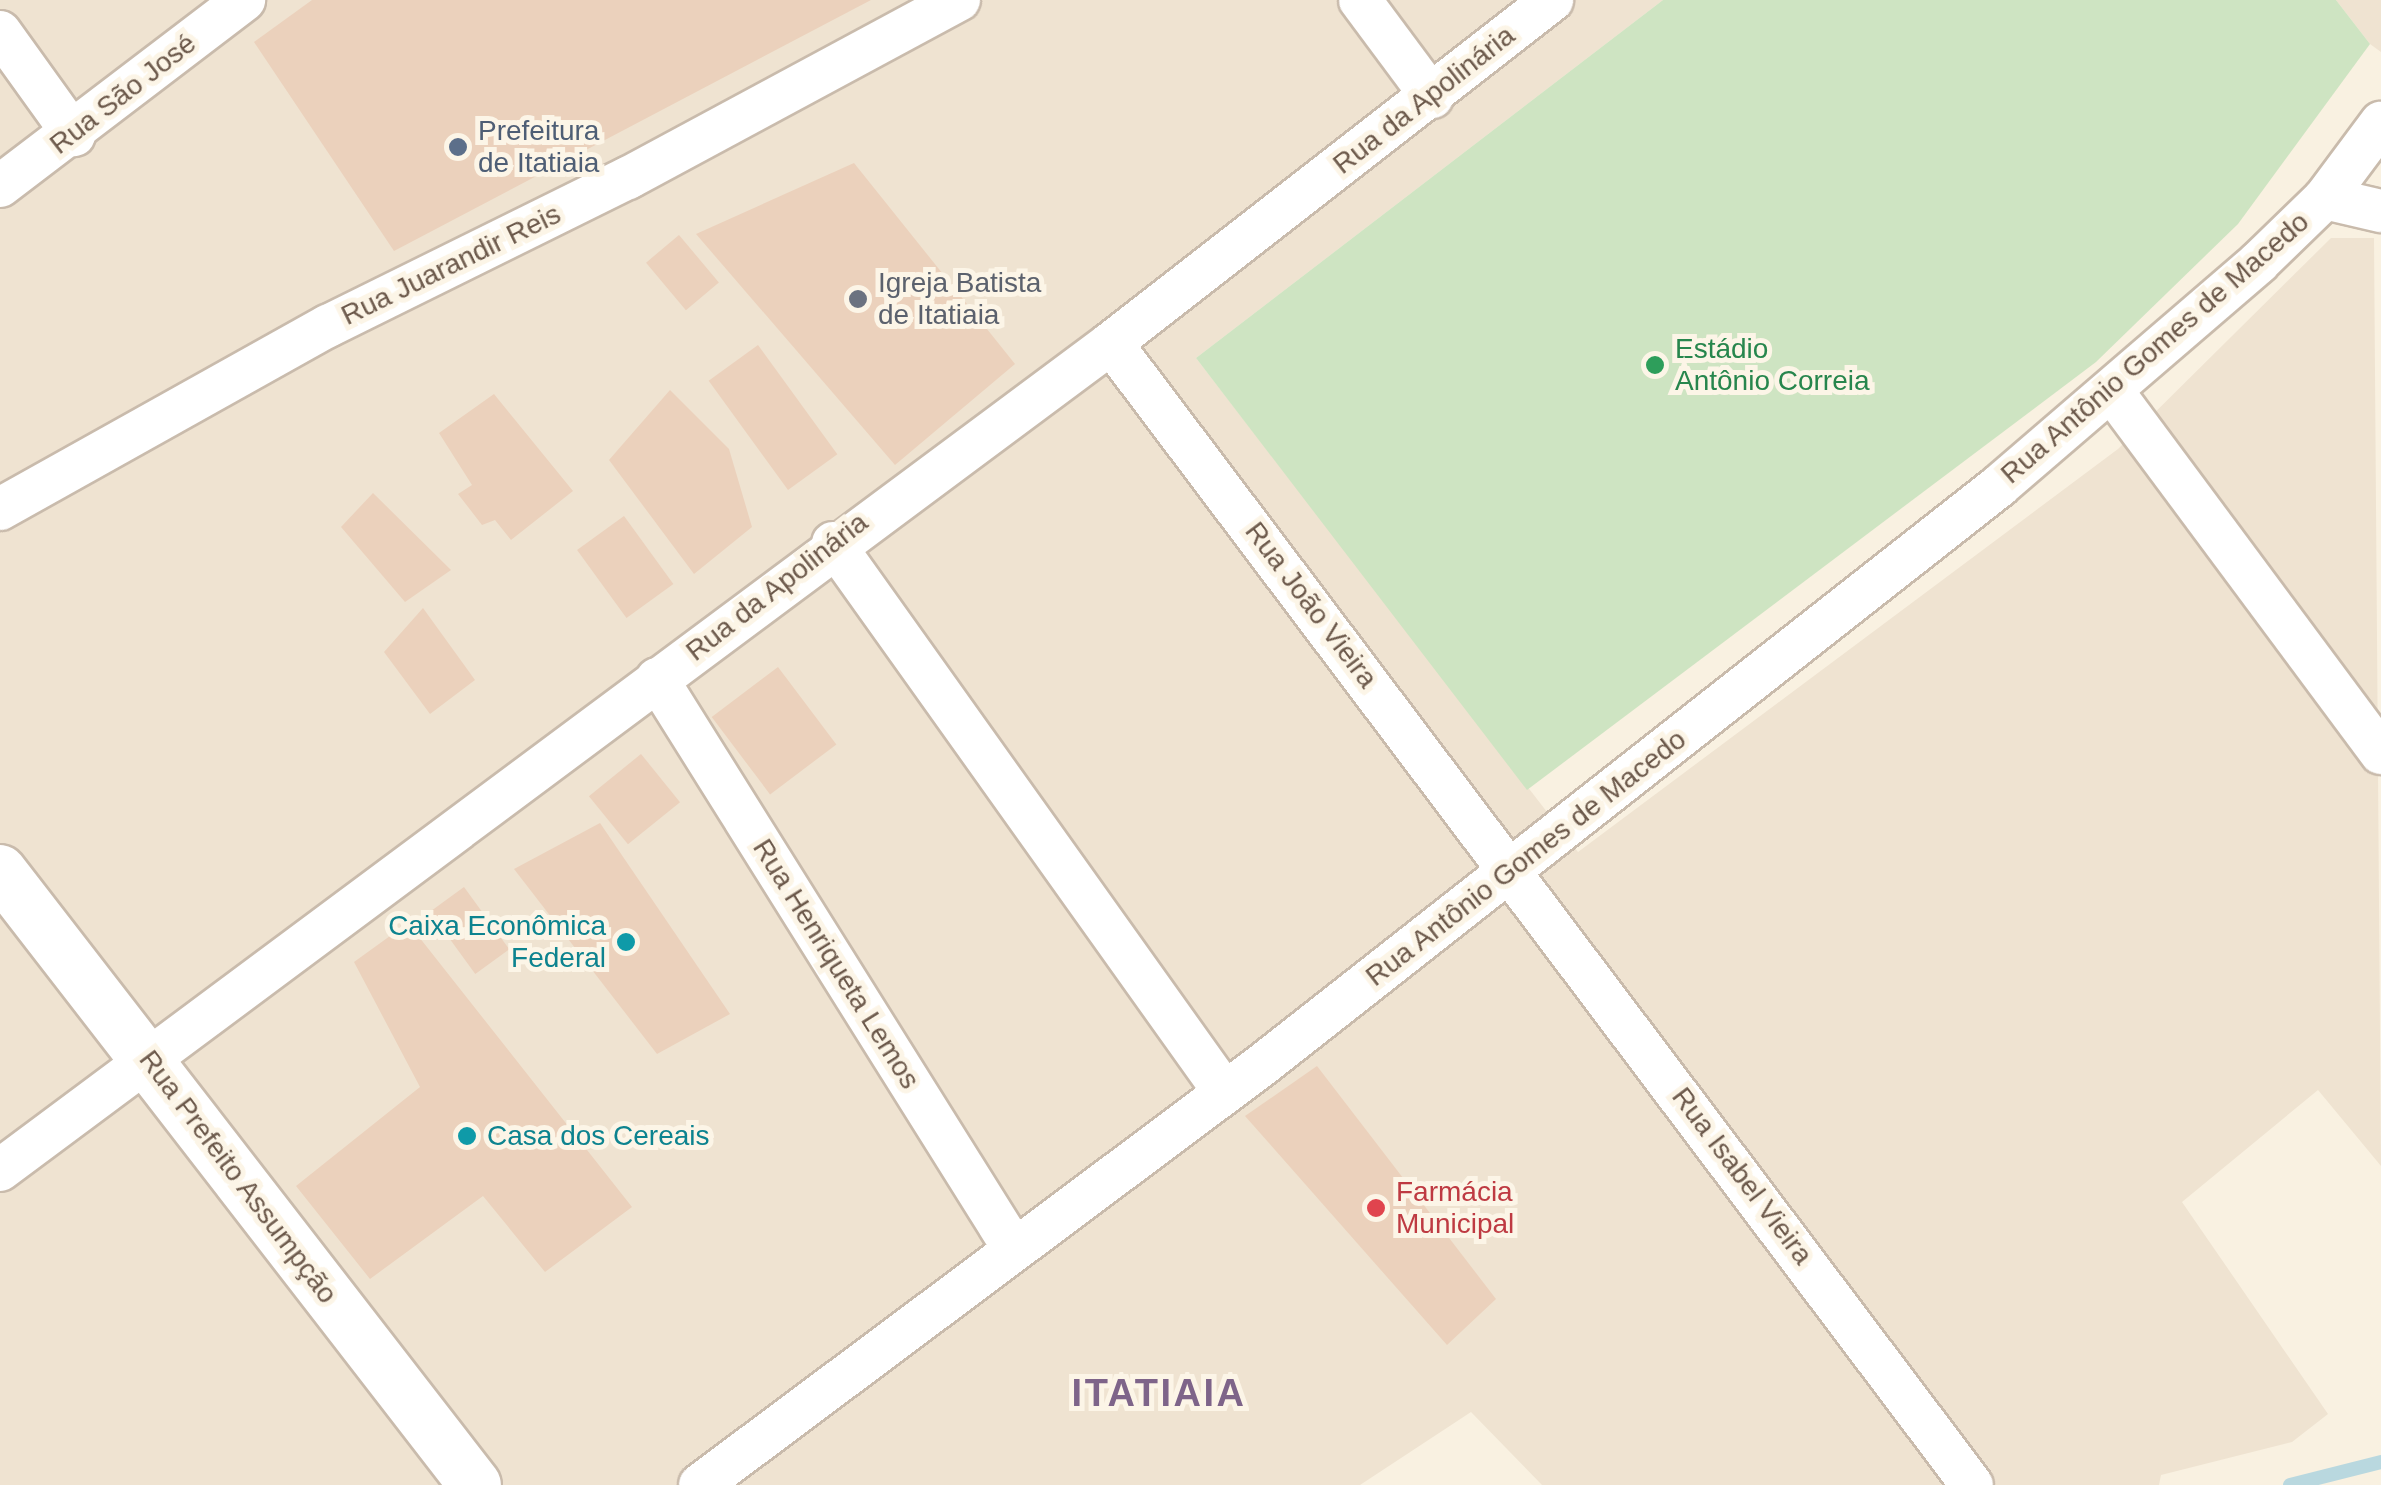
<!DOCTYPE html>
<meta charset="utf-8">
<style>
body{margin:0}
#map{position:relative;width:2381px;height:1485px;overflow:hidden;background:#f9f1e1;font-family:Helvetica,sans-serif}
div>[style]{position:absolute}
.residential>*{inset:0;background:#efe3d1}
.green>*{inset:0;background:#cee4c2}
.stream>*{height:14px;margin:-7px;padding:0 7px;transform-origin:7px;border-radius:7px;background:#b9d8df}
.building>*{inset:0;background:#ebd1bc;transform-origin:0 0}
.roads{filter:drop-shadow(2px 0 #c9bbac) drop-shadow(-2px 0 #c9bbac) drop-shadow(0 2px #c9bbac) drop-shadow(0 -2px #c9bbac)}
.minor>*{height:42px;margin:-21px;padding:0 21px;transform-origin:21px;border-radius:21px;background:#fff}
.tertiary>*{height:52px;margin:-26px;padding:0 26px;transform-origin:26px;border-radius:26px;background:#fff}
.dots>*{width:28px;height:28px;translate:-50% -50%;box-sizing:border-box;border:5px solid #fcf5e7;border-radius:50%}
span{translate:-50% -50%;white-space:nowrap;text-align:center;line-height:1.15;-webkit-text-stroke:10px #fcf5e7;paint-order:stroke}
.street-label{font-size:28px;color:#6c594b}
.service-label{font-size:28px;color:#4e5e75}
.left{translate:0 -50%;text-align:left}
.worship-label{font-size:28px;color:#5b616d}
.leisure-label{font-size:28px;color:#27864d}
.culture-label{font-size:28px;color:#0d838f}
.right{translate:-100% -50%;text-align:right}
.health-label{font-size:28px;color:#be3a42}
.district-label{font-size:38px;color:#7e6489;font-weight:700;letter-spacing:2.5px}
</style>
<div id="map">
<div class="residential">
<i style="clip-path:polygon(0 0,1663px 0,1196px 358px,1578px 852px,2118px 449px,2331px 238px,2374px 238px,2381px 1166px,2318px 1090px,2182px 1202px,2328px 1414px,2292px 1442px,2161px 1475px,2159px 1485px,1542px 1485px,1471px 1412px,1360px 1485px,0 1485px)"></i>
<i style="clip-path:polygon(2336px 0,2381px 0,2381px 52px,2370px 44px)"></i>
</div>
<div class="green">
<i style="clip-path:polygon(1663px 0,2336px 0,2370px 44px,2238px 224px,2096px 362px,1527px 790px,1196px 358px)"></i>
</div>
<div class="stream">
<i style="left:2290px;top:1485px;width:94px;rotate:-14.2deg"></i>
</div>
<div class="building">
<i style="clip-path:polygon(312px 0,871px 0,394px 251px,254px 42px)"></i>
<i style="clip-path:polygon(854px 163px,1015px 364px,895px 465px,696px 234px)"></i>
<i style="left:679px;top:235px;width:62px;height:43px;rotate:50deg"></i>
<i style="left:758px;top:345px;width:135px;height:61px;rotate:54deg"></i>
<i style="clip-path:polygon(670px 390px,729px 449px,752px 527px,694px 574px,609px 460px)"></i>
<i style="clip-path:polygon(494px 394px,573px 491px,511px 540px,495px 520px,482px 525px,458px 494px,472px 485px,439px 433px)"></i>
<i style="clip-path:polygon(373px 493px,451px 570px,405px 602px,341px 527px)"></i>
<i style="left:624px;top:516px;width:84px;height:58px;rotate:54deg"></i>
<i style="clip-path:polygon(423px 608px,475px 680px,430px 714px,384px 652px)"></i>
<i style="left:778px;top:667px;width:97px;height:83px;rotate:53deg"></i>
<i style="left:641px;top:754px;width:62px;height:67px;rotate:51deg"></i>
<i style="clip-path:polygon(600px 823px,730px 1014px,657px 1054px,514px 869px)"></i>
<i style="left:464px;top:887px;width:77px;height:42px;rotate:54deg"></i>
<i style="clip-path:polygon(408px 923px,632px 1207px,545px 1272px,483px 1196px,370px 1279px,296px 1186px,420px 1087px,354px 962px)"></i>
<i style="clip-path:polygon(1317px 1066px,1496px 1299px,1447px 1345px,1245px 1116px)"></i>
</div>
<div class="roads">
<div class="minor">
<i style="left:1360px;top:0;width:121px;rotate:53.4deg"></i>
<i style="left:0;top:32px;width:127px;rotate:54.3deg"></i>
<i style="left:0;top:186px;width:307px;rotate:-37.3deg"></i>
<i style="left:2325px;top:198px;width:57px;rotate:13.1deg"></i>
<i style="left:1111px;top:343px;width:1430px;rotate:52.99deg"></i>
<i style="left:2112px;top:391px;width:451px;rotate:53.4deg"></i>
<i style="left:0;top:509px;width:376px;rotate:-29.2deg"></i>
<i style="left:328px;top:326px;width:335px;rotate:-26.3deg"></i>
<i style="left:628px;top:178px;width:376px;rotate:-28.3deg"></i>
<i style="left:833px;top:543px;width:675px;rotate:54.52deg"></i>
<i style="left:657px;top:679px;width:673px;rotate:57.94deg"></i>
<i style="left:0;top:1170px;width:1385px;rotate:-36.66deg"></i>
<i style="left:1111px;top:343px;width:559px;rotate:-37.87deg"></i>
<i style="left:700px;top:1485px;width:702px;rotate:-36.77deg"></i>
<i style="left:1262px;top:1065px;width:937px;rotate:-38.15deg"></i>
<i style="left:1999px;top:486px;width:342px;rotate:-40.7deg"></i>
<i style="left:2258px;top:263px;width:93px;rotate:-44.1deg"></i>
<i style="left:2325px;top:198px;width:94px;rotate:-53.3deg"></i>
</div>
<div class="tertiary">
<i style="left:0;top:871px;width:776px;rotate:52.27deg"></i>
</div>
</div>
<div class="dots">
<i style="left:458px;top:147px;background:#5c6f8a"></i>
<i style="left:858px;top:299px;background:#6b7280"></i>
<i style="left:1655px;top:365px;background:#2e9e5b"></i>
<i style="left:626px;top:942px;background:#0f9aa8"></i>
<i style="left:467px;top:1136px;background:#0f9aa8"></i>
<i style="left:1376px;top:1208px;background:#e0444e"></i>
</div>
<div class="street-label">
<span style="left:123px;top:94px;rotate:-38deg">Rua São José</span>
<span style="left:1424px;top:100px;rotate:-38deg">Rua da Apolinária</span>
<span style="left:451px;top:265px;rotate:-26deg">Rua Juarandir Reis</span>
<span style="left:2155px;top:348px;rotate:-41deg">Rua Antônio Gomes de Macedo</span>
<span style="left:777px;top:587px;rotate:-38deg">Rua da Apolinária</span>
<span style="left:1311px;top:605px;rotate:53deg">Rua João Vieira</span>
<span style="left:1526px;top:858px;rotate:-38deg">Rua Antônio Gomes de Macedo</span>
<span style="left:836px;top:964px;rotate:58deg">Rua Henriqueta Lemos</span>
<span style="left:1742px;top:1176px;rotate:53deg">Rua Isabel Vieira</span>
<span style="left:238px;top:1177px;rotate:53deg">Rua Prefeito Assumpção</span>
</div>
<div class="service-label">
<span class="left" style="left:478px;top:147px">Prefeitura<br>de Itatiaia</span>
</div>
<div class="worship-label">
<span class="left" style="left:878px;top:299px">Igreja Batista<br>de Itatiaia</span>
</div>
<div class="leisure-label">
<span class="left" style="left:1675px;top:365px">Estádio<br>Antônio Correia</span>
</div>
<div class="culture-label">
<span class="right" style="left:606px;top:942px">Caixa Econômica<br>Federal</span>
<span class="left" style="left:487px;top:1136px">Casa dos Cereais</span>
</div>
<div class="health-label">
<span class="left" style="left:1396px;top:1208px">Farmácia<br>Municipal</span>
</div>
<div class="district-label">
<span style="left:1159px;top:1394px">ITATIAIA</span>
</div>
</div>
